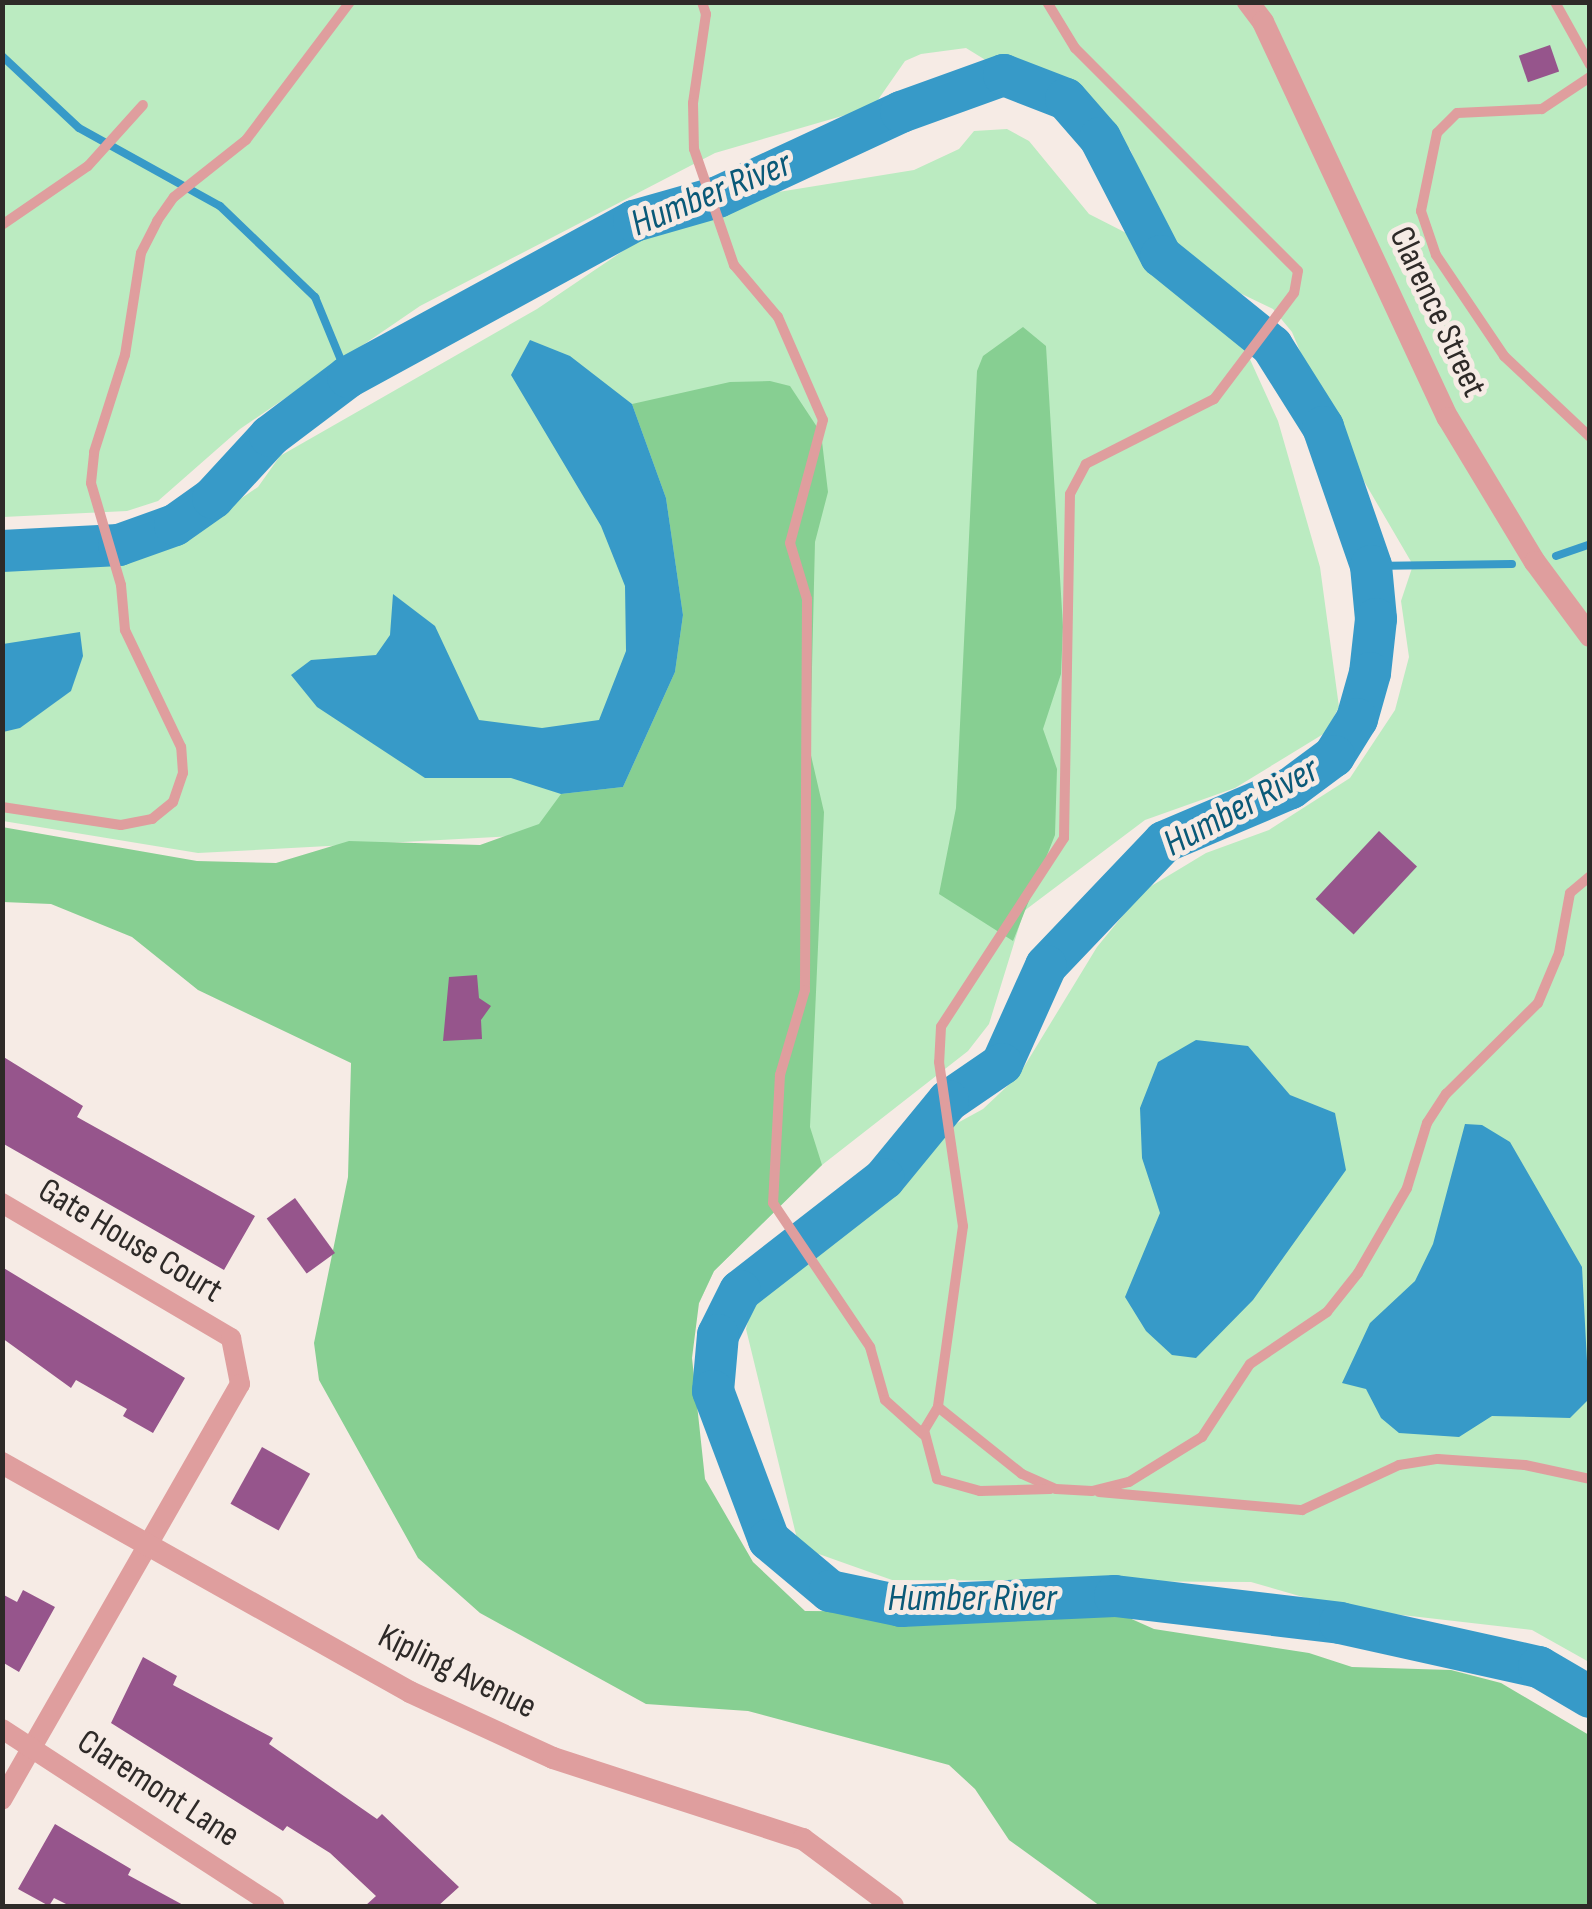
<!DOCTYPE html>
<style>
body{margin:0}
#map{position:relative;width:1592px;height:1909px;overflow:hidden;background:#f6ebe5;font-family:"Sofia Sans Condensed",sans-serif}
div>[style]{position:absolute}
.green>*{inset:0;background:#bbebc1}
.forest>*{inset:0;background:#87cf92}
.water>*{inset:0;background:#379ac8}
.stream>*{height:8px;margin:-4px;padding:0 4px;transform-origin:4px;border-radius:4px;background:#379ac8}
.river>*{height:42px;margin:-21px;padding:0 21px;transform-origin:21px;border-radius:21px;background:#379ac8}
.building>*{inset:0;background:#96558c;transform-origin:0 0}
.service>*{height:10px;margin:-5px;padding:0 5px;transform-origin:5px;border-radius:5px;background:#df9e9e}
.minor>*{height:20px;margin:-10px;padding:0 10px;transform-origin:10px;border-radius:10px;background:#df9e9e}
.tertiary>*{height:22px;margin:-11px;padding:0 11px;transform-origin:11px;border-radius:11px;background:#df9e9e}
span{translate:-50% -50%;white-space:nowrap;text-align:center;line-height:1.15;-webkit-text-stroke:10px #f6ebe5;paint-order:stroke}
.street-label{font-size:35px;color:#2e2a28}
.water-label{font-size:38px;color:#0a5978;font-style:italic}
.frame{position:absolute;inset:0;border:5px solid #2e2a28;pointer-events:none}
</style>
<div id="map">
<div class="green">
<i style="clip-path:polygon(2px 3px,1589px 3px,1589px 1662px,1532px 1630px,1341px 1608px,1251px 1582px,892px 1580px,799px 1547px,746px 1329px,759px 1278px,921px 1143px,983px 1109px,1019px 1075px,1097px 947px,1143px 891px,1206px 853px,1269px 830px,1350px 778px,1395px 710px,1409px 657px,1401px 601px,1413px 565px,1330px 423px,1292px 332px,1273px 309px,1196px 272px,1159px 220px,1130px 149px,966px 48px,921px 54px,905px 61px,873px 107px,715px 153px,420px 306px,240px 429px,158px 501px,127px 511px,3px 517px)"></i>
<i style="clip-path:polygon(1007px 129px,1029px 141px,1089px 214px,1140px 240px,1172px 284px,1243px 344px,1278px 421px,1320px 567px,1339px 707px,1325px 733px,1235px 788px,1145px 820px,1024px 911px,989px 1024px,968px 1051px,822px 1165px,714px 1271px,699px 1303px,608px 831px,198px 853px,3px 821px,2px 571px,93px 560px,189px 534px,258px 487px,280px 456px,537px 309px,657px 228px,766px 194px,914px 170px,959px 149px,974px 131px)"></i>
</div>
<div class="forest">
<i style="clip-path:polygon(1023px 327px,1046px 346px,1063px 627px,1061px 674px,1043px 729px,1057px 769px,1055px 835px,1013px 941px,939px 894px,956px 808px,977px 371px,983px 356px)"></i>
<i style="clip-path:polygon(770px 381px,790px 386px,821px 433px,828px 492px,815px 542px,810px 751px,824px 812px,810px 1127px,822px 1165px,714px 1271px,699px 1303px,692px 1358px,705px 1479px,753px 1562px,805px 1611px,1118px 1613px,1154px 1629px,1309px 1653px,1352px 1667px,1451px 1670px,1501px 1683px,1589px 1735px,1589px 1906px,1100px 1906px,1009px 1840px,975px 1789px,949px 1765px,748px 1711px,646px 1704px,480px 1613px,418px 1558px,319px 1380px,314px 1343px,348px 1177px,351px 1063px,198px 990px,132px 937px,51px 904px,3px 902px,2px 827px,197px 861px,276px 863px,349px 841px,480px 845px,539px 824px,561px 794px,623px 787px,675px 672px,683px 615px,666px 498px,632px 404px,730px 382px)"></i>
</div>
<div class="water">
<i style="clip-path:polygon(530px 340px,570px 356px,632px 404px,666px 498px,683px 615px,675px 672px,623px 787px,561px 794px,511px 778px,425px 778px,317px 707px,291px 675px,311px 660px,376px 655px,390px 635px,393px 594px,435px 626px,479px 720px,542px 728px,599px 720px,626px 651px,625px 586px,601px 526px,511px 375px)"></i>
<i style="clip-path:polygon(80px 632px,83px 656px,71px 691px,20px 728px,3px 732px,3px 644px)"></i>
<i style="clip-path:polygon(1196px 1040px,1248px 1046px,1290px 1095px,1335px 1113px,1346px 1170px,1253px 1300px,1196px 1358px,1172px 1355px,1146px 1331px,1125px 1297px,1160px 1213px,1142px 1158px,1140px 1108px,1158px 1062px)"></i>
<i style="clip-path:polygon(1465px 1124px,1482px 1125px,1510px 1142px,1582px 1267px,1589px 1399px,1570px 1418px,1492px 1416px,1459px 1437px,1399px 1433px,1381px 1418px,1366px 1389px,1342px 1383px,1370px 1323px,1415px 1281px,1433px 1244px)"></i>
</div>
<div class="stream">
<i style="left:2px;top:56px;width:105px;rotate:43.1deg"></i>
<i style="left:79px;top:128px;width:161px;rotate:29deg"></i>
<i style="left:220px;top:206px;width:132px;rotate:43.8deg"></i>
<i style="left:315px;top:297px;width:87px;rotate:67.6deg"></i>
<i style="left:1556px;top:556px;width:36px;rotate:-19deg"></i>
<i style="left:1371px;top:566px;width:141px;rotate:-0.8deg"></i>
</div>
<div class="river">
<i style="left:2px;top:551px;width:117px;rotate:-2.9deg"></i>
<i style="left:119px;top:545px;width:59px;rotate:-19.7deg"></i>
<i style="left:175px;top:525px;width:47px;rotate:-35.4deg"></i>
<i style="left:213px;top:498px;width:84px;rotate:-47.4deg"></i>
<i style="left:270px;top:436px;width:98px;rotate:-37.1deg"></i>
<i style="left:348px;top:377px;width:326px;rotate:-28.6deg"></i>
<i style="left:634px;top:221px;width:87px;rotate:-15.9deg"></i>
<i style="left:718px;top:197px;width:202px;rotate:-24.9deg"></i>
<i style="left:901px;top:112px;width:109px;rotate:-19.8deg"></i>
<i style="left:1004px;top:75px;width:66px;rotate:21.2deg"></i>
<i style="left:1066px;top:99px;width:52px;rotate:48.9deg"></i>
<i style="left:1100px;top:138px;width:133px;rotate:62.7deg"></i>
<i style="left:1161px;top:256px;width:143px;rotate:39deg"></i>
<i style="left:1272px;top:346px;width:96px;rotate:57.8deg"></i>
<i style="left:1323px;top:427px;width:147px;rotate:70.9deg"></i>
<i style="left:1371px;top:566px;width:53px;rotate:84.6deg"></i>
<i style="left:1376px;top:619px;width:54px;rotate:96.3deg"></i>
<i style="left:1370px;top:673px;width:48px;rotate:105.8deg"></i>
<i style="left:1357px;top:719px;width:44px;rotate:121.9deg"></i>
<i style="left:1334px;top:756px;width:54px;rotate:143.3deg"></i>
<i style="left:1291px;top:788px;width:138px;rotate:157deg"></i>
<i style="left:1164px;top:842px;width:171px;rotate:133.6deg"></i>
<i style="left:1046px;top:966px;width:107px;rotate:114.2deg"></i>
<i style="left:1002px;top:1064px;width:65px;rotate:145.6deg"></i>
<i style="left:948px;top:1101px;width:101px;rotate:129.4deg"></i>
<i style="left:884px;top:1179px;width:182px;rotate:142.1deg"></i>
<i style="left:740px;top:1291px;width:49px;rotate:116.6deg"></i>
<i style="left:718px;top:1335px;width:56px;rotate:95.1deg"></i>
<i style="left:713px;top:1391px;width:159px;rotate:69.4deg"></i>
<i style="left:769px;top:1540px;width:80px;rotate:39.9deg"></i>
<i style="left:830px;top:1591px;width:73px;rotate:11.9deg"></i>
<i style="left:901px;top:1606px;width:214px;rotate:-2.7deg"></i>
<i style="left:1115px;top:1596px;width:227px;rotate:6.8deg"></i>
<i style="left:1340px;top:1623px;width:204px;rotate:12.5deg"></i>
<i style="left:1539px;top:1667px;width:59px;rotate:30.5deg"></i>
</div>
<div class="building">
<i style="left:1550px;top:45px;width:28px;height:33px;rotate:71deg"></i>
<i style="left:1379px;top:831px;width:52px;height:93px;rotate:43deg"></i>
<i style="clip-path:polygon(477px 975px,479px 998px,491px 1006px,481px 1020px,482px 1039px,443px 1041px,449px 977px)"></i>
<i style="clip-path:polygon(2px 1056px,83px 1106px,77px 1117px,255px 1216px,224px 1270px,2px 1143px)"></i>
<i style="left:295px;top:1198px;width:68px;height:35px;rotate:54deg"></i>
<i style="clip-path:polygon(2px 1267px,185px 1378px,153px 1433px,123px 1416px,127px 1409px,76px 1380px,71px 1388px,2px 1338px)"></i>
<i style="left:262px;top:1447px;width:55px;height:65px;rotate:29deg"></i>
<i style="clip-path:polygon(23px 1590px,55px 1607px,19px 1672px,2px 1662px,2px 1594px,17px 1602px)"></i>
<i style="clip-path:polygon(143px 1657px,177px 1676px,173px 1685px,273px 1738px,269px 1744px,377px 1819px,382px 1814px,459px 1887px,438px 1906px,365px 1906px,376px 1896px,330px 1853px,287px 1826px,283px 1831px,111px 1723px)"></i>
<i style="clip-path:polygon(55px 1824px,131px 1869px,128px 1875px,185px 1906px,70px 1906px,54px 1898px,49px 1906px,18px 1889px)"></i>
</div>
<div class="service">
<i style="left:702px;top:2px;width:13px;rotate:72deg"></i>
<i style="left:706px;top:14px;width:90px;rotate:98.3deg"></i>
<i style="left:693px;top:103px;width:46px;rotate:88.8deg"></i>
<i style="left:694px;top:149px;width:123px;rotate:71deg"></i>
<i style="left:734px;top:265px;width:68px;rotate:49.8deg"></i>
<i style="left:778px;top:317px;width:112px;rotate:66.4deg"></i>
<i style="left:823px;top:420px;width:127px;rotate:105deg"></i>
<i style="left:790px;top:543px;width:59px;rotate:73.1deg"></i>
<i style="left:807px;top:599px;width:391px;rotate:90.3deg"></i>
<i style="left:805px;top:990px;width:89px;rotate:106.4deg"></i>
<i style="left:780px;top:1075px;width:128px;rotate:93.1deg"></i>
<i style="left:773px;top:1203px;width:174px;rotate:56deg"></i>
<i style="left:870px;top:1347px;width:55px;rotate:74.2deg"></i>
<i style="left:885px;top:1400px;width:52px;rotate:41.9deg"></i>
<i style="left:1047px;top:2px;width:54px;rotate:58.7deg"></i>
<i style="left:1075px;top:48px;width:315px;rotate:45deg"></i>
<i style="left:1298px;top:271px;width:22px;rotate:100deg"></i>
<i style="left:1294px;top:293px;width:133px;rotate:127deg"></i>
<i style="left:1214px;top:399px;width:144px;rotate:153.1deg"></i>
<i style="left:1086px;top:464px;width:34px;rotate:118deg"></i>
<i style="left:1070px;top:494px;width:344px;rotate:91deg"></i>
<i style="left:1064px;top:838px;width:225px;rotate:123.1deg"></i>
<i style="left:941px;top:1027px;width:35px;rotate:93deg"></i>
<i style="left:939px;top:1062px;width:166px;rotate:81.7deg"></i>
<i style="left:963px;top:1226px;width:183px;rotate:97.9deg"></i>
<i style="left:938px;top:1407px;width:107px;rotate:38.6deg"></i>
<i style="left:1022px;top:1474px;width:37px;rotate:24deg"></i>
<i style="left:1056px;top:1489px;width:36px;rotate:3deg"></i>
<i style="left:1092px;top:1491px;width:38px;rotate:-14deg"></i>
<i style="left:1129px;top:1482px;width:86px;rotate:-31.7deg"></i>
<i style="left:1202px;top:1437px;width:87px;rotate:-56.7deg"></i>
<i style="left:1250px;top:1364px;width:93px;rotate:-34deg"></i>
<i style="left:1327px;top:1312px;width:50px;rotate:-51.5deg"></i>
<i style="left:1358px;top:1273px;width:98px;rotate:-60deg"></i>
<i style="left:1407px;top:1188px;width:68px;rotate:-72.9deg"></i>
<i style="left:1427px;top:1123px;width:35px;rotate:-57deg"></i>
<i style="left:1446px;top:1094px;width:129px;rotate:-44.7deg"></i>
<i style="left:1538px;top:1003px;width:54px;rotate:-67.2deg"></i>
<i style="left:1559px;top:953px;width:61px;rotate:-79.6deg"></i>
<i style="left:1570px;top:893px;width:26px;rotate:-40deg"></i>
<i style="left:1555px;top:2px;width:72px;rotate:60.9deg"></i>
<i style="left:1590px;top:77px;width:58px;rotate:146.3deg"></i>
<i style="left:1542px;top:109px;width:85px;rotate:177.3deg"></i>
<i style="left:1457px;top:113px;width:28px;rotate:135deg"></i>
<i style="left:1437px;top:133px;width:80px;rotate:101.6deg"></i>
<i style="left:1421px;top:211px;width:46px;rotate:71.2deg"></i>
<i style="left:1436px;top:255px;width:122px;rotate:56deg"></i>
<i style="left:1504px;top:356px;width:118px;rotate:43.3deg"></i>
<i style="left:2px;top:225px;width:104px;rotate:-34.5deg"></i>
<i style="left:88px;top:166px;width:82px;rotate:-48deg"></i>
<i style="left:2px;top:807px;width:120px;rotate:8.6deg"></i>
<i style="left:121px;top:825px;width:32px;rotate:-11deg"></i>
<i style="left:152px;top:819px;width:27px;rotate:-39deg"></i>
<i style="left:173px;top:802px;width:31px;rotate:-71deg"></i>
<i style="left:183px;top:773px;width:26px;rotate:-94deg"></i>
<i style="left:181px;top:747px;width:130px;rotate:-115.6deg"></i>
<i style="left:125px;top:630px;width:45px;rotate:-95.1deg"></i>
<i style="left:121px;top:585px;width:106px;rotate:-106.4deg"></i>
<i style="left:91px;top:483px;width:31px;rotate:-84deg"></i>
<i style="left:94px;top:452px;width:102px;rotate:-72.3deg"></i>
<i style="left:125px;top:355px;width:103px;rotate:-81.1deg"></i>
<i style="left:141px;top:253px;width:36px;rotate:-63deg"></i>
<i style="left:157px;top:221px;width:29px;rotate:-55deg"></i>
<i style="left:174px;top:197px;width:92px;rotate:-38.4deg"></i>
<i style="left:246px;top:140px;width:173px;rotate:-53deg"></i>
<i style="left:938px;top:1407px;width:27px;rotate:121deg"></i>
<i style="left:924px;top:1430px;width:51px;rotate:75.1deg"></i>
<i style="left:937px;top:1479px;width:45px;rotate:15.6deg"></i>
<i style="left:980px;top:1491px;width:70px;rotate:-1.6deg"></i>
<i style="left:1099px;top:1492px;width:204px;rotate:5.1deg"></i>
<i style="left:1302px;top:1510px;width:107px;rotate:-24.9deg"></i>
<i style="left:1399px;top:1465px;width:39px;rotate:-9deg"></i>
<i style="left:1438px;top:1459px;width:87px;rotate:3.9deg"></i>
<i style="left:1525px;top:1465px;width:66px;rotate:12.2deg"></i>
</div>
<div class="minor">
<i style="left:2px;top:1203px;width:266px;rotate:30.5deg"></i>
<i style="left:231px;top:1338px;width:47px;rotate:78.9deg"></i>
<i style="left:240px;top:1384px;width:479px;rotate:119.8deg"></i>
<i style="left:2px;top:1729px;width:325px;rotate:33deg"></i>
</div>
<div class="tertiary">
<i style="left:1248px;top:2px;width:25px;rotate:53deg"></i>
<i style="left:1263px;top:22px;width:437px;rotate:65deg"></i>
<i style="left:1448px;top:418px;width:168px;rotate:58.9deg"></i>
<i style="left:1535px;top:562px;width:92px;rotate:53.4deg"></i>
<i style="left:2px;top:1463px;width:468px;rotate:29.3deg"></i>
<i style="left:410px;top:1692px;width:157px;rotate:24.8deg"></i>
<i style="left:553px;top:1758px;width:263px;rotate:18deg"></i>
<i style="left:803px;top:1839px;width:112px;rotate:36.7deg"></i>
</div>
<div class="street-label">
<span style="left:1437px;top:312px;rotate:65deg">Clarence Street</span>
<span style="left:130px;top:1241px;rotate:31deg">Gate House Court</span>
<span style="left:457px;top:1672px;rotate:26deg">Kipling Avenue</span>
<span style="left:158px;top:1789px;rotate:33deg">Claremont Lane</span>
</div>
<div class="water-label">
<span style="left:711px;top:194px;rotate:-22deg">Humber River</span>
<span style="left:1241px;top:807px;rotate:-28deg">Humber River</span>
<span style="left:972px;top:1599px">Humber River</span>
</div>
<div class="frame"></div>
</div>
